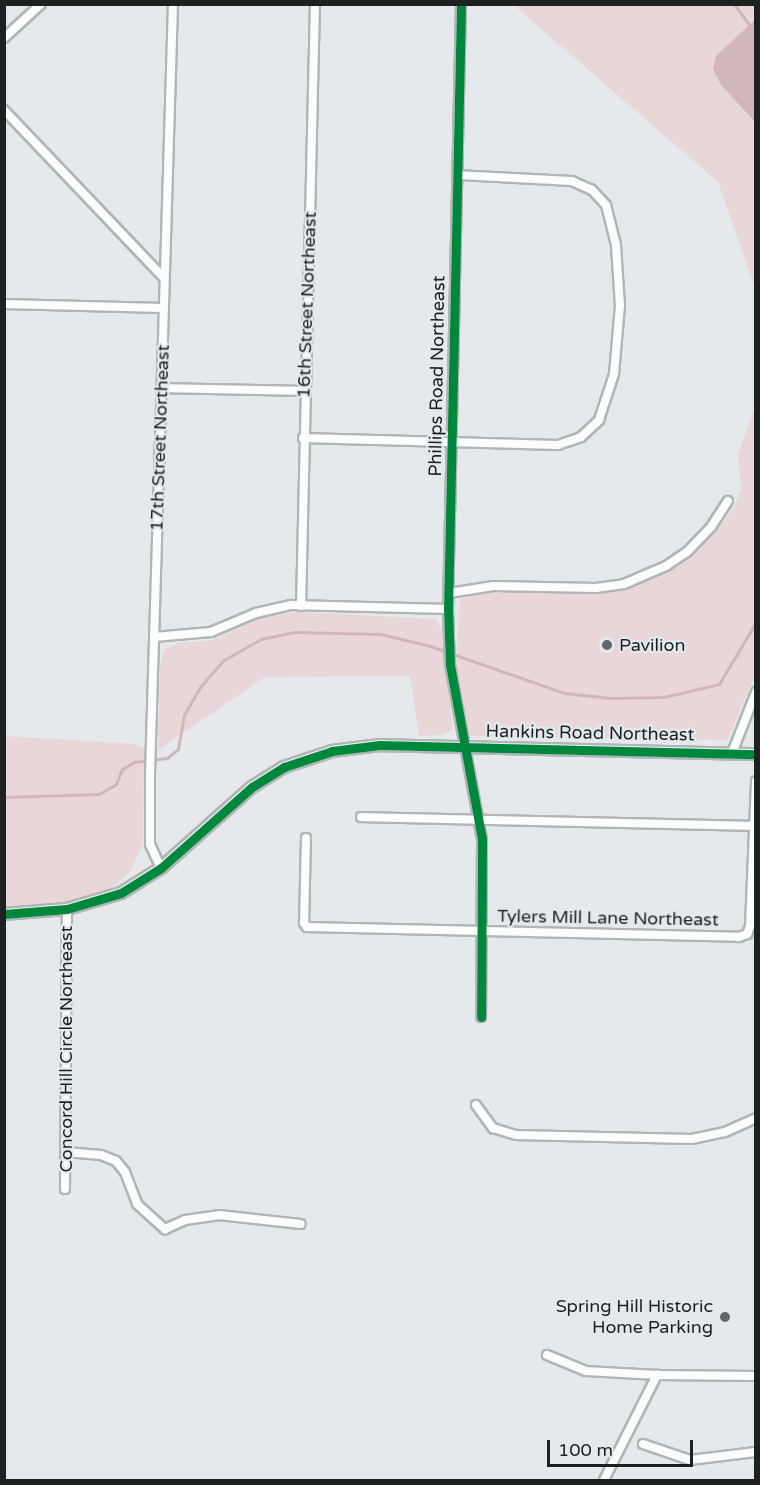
<!DOCTYPE html>
<style>
body{margin:0}
#map{position:relative;width:760px;height:1485px;overflow:hidden;background:#e5e9eb;font-family:"Varela Round",sans-serif}
div>[style]{position:absolute}
.green>*{inset:0;background:#e9d6d9}
.water>*{inset:0;background:#d1b7bb}
.stream>*{height:3px;margin:-1.5px;padding:0 1.5px;transform-origin:1.5px;border-radius:1.5px;background:#d1b7bb}
.roads{filter:drop-shadow(2px 0 #b2b5b6) drop-shadow(-2px 0 #b2b5b6) drop-shadow(0 2px #b2b5b6) drop-shadow(0 -2px #b2b5b6)}
.street>*{height:8px;margin:-4px;padding:0 4px;transform-origin:4px;border-radius:4px;background:#fbfcfc}
.secondary>*{height:10px;margin:-5px;padding:0 5px;transform-origin:5px;border-radius:5px;background:#ecf2f4}
.cycleway>*{height:9px;margin:-4.5px;padding:0 4.5px;transform-origin:4.5px;border-radius:4.5px;background:#00873e}
.dots>*{width:16px;height:16px;translate:-50% -50%;box-sizing:border-box;border:3px solid #e2eaee;border-radius:50%}
span{translate:-50% -50%;white-space:nowrap;text-align:center;line-height:1.15;-webkit-text-stroke:4.5px #e2eaee;paint-order:stroke}
.street-label{font-size:18px;color:#1e2122}
.poi-label{font-size:18px;color:#1e2122}
.left{translate:0 -50%;text-align:left}
.right{translate:-100% -50%;text-align:right}
.frame{position:absolute;inset:0;border:6px solid #1e2122;pointer-events:none}
.scale{position:absolute;left:547px;top:1440px;width:146px;height:27px;box-sizing:border-box;border:3px solid #1e2122;border-top:0;padding-left:8px;font-size:18px;line-height:21px;white-space:nowrap;color:#1e2122;-webkit-text-stroke:4px #e2eaee;paint-order:stroke}
</style>
<div id="map">
<div class="green">
<i style="clip-path:polygon(518px 4px,755px 5px,755px 288px,718px 182px,518px 9px)"></i>
<i style="clip-path:polygon(755px 406px,755px 676px,727px 740px,470px 736px,456px 663px,460px 600px,476px 594px,625px 586px,679px 566px,715px 533px,734px 508px,741px 489px,738px 455px)"></i>
<i style="clip-path:polygon(297px 612px,436px 619px,442px 631px,453px 729px,442px 735px,419px 736px,410px 676px,265px 677px,158px 750px,160px 666px,164px 650px,178px 643px,213px 640px,262px 617px)"></i>
<i style="clip-path:polygon(4px 736px,135px 744px,144px 749px,143px 844px,129px 873px,109px 890px,61px 905px,5px 908px)"></i>
</div>
<div class="water">
<i style="clip-path:polygon(755px 20px,755px 122px,721px 85px,713px 69px,716px 56px)"></i>
</div>
<div class="stream">
<i style="left:734px;top:4px;width:29px;rotate:54deg"></i>
<i style="left:4px;top:797px;width:95px;rotate:-1.8deg"></i>
<i style="left:99px;top:794px;width:20px;rotate:-30deg"></i>
<i style="left:116px;top:784px;width:16px;rotate:-68deg"></i>
<i style="left:122px;top:769px;width:14px;rotate:-30deg"></i>
<i style="left:134px;top:762px;width:33px;rotate:-7deg"></i>
<i style="left:167px;top:758px;width:14px;rotate:-39deg"></i>
<i style="left:178px;top:749px;width:35px;rotate:-80deg"></i>
<i style="left:184px;top:715px;width:34px;rotate:-60deg"></i>
<i style="left:201px;top:686px;width:35px;rotate:-49deg"></i>
<i style="left:224px;top:660px;width:43px;rotate:-29.6deg"></i>
<i style="left:261px;top:639px;width:35px;rotate:-12deg"></i>
<i style="left:295px;top:632px;width:85px;rotate:1.3deg"></i>
<i style="left:380px;top:634px;width:48px;rotate:13.2deg"></i>
<i style="left:427px;top:645px;width:145px;rotate:19.3deg"></i>
<i style="left:564px;top:693px;width:47px;rotate:6.1deg"></i>
<i style="left:611px;top:698px;width:53px;rotate:-1.1deg"></i>
<i style="left:664px;top:697px;width:57px;rotate:-13.3deg"></i>
<i style="left:719px;top:684px;width:72px;rotate:-59.2deg"></i>
</div>
<div class="roads">
<div class="street">
<i style="left:461px;top:4px;width:605px;rotate:91.23deg"></i>
<i style="left:448px;top:609px;width:56px;rotate:88deg"></i>
<i style="left:450px;top:665px;width:177px;rotate:79.6deg"></i>
<i style="left:482px;top:839px;width:178px;rotate:90.3deg"></i>
<i style="left:4px;top:38px;width:50px;rotate:-42.6deg"></i>
<i style="left:4px;top:110px;width:232px;rotate:46.4deg"></i>
<i style="left:4px;top:304px;width:159px;rotate:1.4deg"></i>
<i style="left:162px;top:388px;width:142px;rotate:1.2deg"></i>
<i style="left:303px;top:438px;width:255px;rotate:1.6deg"></i>
<i style="left:558px;top:445px;width:24px;rotate:-19deg"></i>
<i style="left:581px;top:437px;width:25px;rotate:-43deg"></i>
<i style="left:599px;top:420px;width:48px;rotate:-71.9deg"></i>
<i style="left:614px;top:374px;width:68px;rotate:-85deg"></i>
<i style="left:620px;top:306px;width:61px;rotate:-93.8deg"></i>
<i style="left:616px;top:245px;width:41px;rotate:-104deg"></i>
<i style="left:606px;top:205px;width:21px;rotate:-133deg"></i>
<i style="left:592px;top:190px;width:22px;rotate:-156deg"></i>
<i style="left:572px;top:181px;width:113px;rotate:-177deg"></i>
<i style="left:449px;top:593px;width:45px;rotate:-9deg"></i>
<i style="left:493px;top:586px;width:103px;rotate:1.1deg"></i>
<i style="left:596px;top:588px;width:28px;rotate:-8deg"></i>
<i style="left:624px;top:584px;width:46px;rotate:-23.2deg"></i>
<i style="left:666px;top:566px;width:25px;rotate:-34deg"></i>
<i style="left:687px;top:552px;width:35px;rotate:-46deg"></i>
<i style="left:711px;top:527px;width:31px;rotate:-57deg"></i>
<i style="left:301px;top:606px;width:602px;rotate:-88.67deg"></i>
<i style="left:154px;top:637px;width:57px;rotate:-5deg"></i>
<i style="left:211px;top:632px;width:49px;rotate:-22.9deg"></i>
<i style="left:256px;top:613px;width:36px;rotate:-13deg"></i>
<i style="left:291px;top:605px;width:157px;rotate:1.5deg"></i>
<i style="left:732px;top:753px;width:66px;rotate:-68.5deg"></i>
<i style="left:361px;top:817px;width:392px;rotate:1.3deg"></i>
<i style="left:306px;top:838px;width:85px;rotate:91.3deg"></i>
<i style="left:304px;top:923px;width:5px;rotate:53deg"></i>
<i style="left:307px;top:927px;width:432px;rotate:1.3deg"></i>
<i style="left:739px;top:937px;width:9px;rotate:-21deg"></i>
<i style="left:747px;top:934px;width:9px;rotate:-69deg"></i>
<i style="left:750px;top:926px;width:145px;rotate:-87.6deg"></i>
<i style="left:161px;top:868px;width:26px;rotate:-115deg"></i>
<i style="left:150px;top:844px;width:70px;rotate:-90deg"></i>
<i style="left:150px;top:774px;width:770px;rotate:-88.29deg"></i>
<i style="left:476px;top:1105px;width:29px;rotate:54deg"></i>
<i style="left:493px;top:1128px;width:24px;rotate:17deg"></i>
<i style="left:516px;top:1135px;width:176px;rotate:1.3deg"></i>
<i style="left:692px;top:1139px;width:34px;rotate:-12deg"></i>
<i style="left:725px;top:1132px;width:34px;rotate:-24deg"></i>
<i style="left:66px;top:1152px;width:35px;rotate:5deg"></i>
<i style="left:101px;top:1155px;width:16px;rotate:22deg"></i>
<i style="left:116px;top:1161px;width:14px;rotate:51deg"></i>
<i style="left:125px;top:1172px;width:34px;rotate:69deg"></i>
<i style="left:137px;top:1204px;width:38px;rotate:42deg"></i>
<i style="left:165px;top:1229px;width:22px;rotate:-24deg"></i>
<i style="left:185px;top:1220px;width:34px;rotate:-8deg"></i>
<i style="left:219px;top:1215px;width:82px;rotate:6.3deg"></i>
<i style="left:65px;top:1189px;width:280px;rotate:-89.6deg"></i>
<i style="left:547px;top:1355px;width:42px;rotate:22.3deg"></i>
<i style="left:586px;top:1371px;width:71px;rotate:3.2deg"></i>
<i style="left:643px;top:1444px;width:50px;rotate:18.8deg"></i>
<i style="left:690px;top:1460px;width:66px;rotate:-6.9deg"></i>
<i style="left:604px;top:1480px;width:118px;rotate:-63.2deg"></i>
<i style="left:657px;top:1375px;width:99px;rotate:0.6deg"></i>
</div>
<div class="secondary">
<i style="left:4px;top:914px;width:63px;rotate:-4.5deg"></i>
<i style="left:67px;top:909px;width:56px;rotate:-16.5deg"></i>
<i style="left:121px;top:893px;width:47px;rotate:-32deg"></i>
<i style="left:161px;top:868px;width:122px;rotate:-41.7deg"></i>
<i style="left:252px;top:787px;width:38px;rotate:-32deg"></i>
<i style="left:284px;top:767px;width:51px;rotate:-18.4deg"></i>
<i style="left:332px;top:751px;width:48px;rotate:-7.1deg"></i>
<i style="left:380px;top:745px;width:376px;rotate:1.4deg"></i>
</div>
</div>
<div class="cycleway">
<i style="left:461px;top:4px;width:605px;rotate:91.23deg"></i>
<i style="left:448px;top:609px;width:56px;rotate:88deg"></i>
<i style="left:450px;top:665px;width:177px;rotate:79.6deg"></i>
<i style="left:482px;top:839px;width:178px;rotate:90.3deg"></i>
<i style="left:4px;top:914px;width:63px;rotate:-4.5deg"></i>
<i style="left:67px;top:909px;width:56px;rotate:-16.5deg"></i>
<i style="left:121px;top:893px;width:47px;rotate:-32deg"></i>
<i style="left:161px;top:868px;width:122px;rotate:-41.7deg"></i>
<i style="left:252px;top:787px;width:38px;rotate:-32deg"></i>
<i style="left:284px;top:767px;width:51px;rotate:-18.4deg"></i>
<i style="left:332px;top:751px;width:48px;rotate:-7.1deg"></i>
<i style="left:380px;top:745px;width:376px;rotate:1.4deg"></i>
</div>
<div class="dots">
<i style="left:607px;top:645px;background:#646768"></i>
<i style="left:725px;top:1317px;background:#646768"></i>
</div>
<div class="street-label">
<span style="left:307px;top:305px;rotate:-88deg">16th Street Northeast</span>
<span style="left:437px;top:376px;rotate:-89deg">Phillips Road Northeast</span>
<span style="left:160px;top:438px;rotate:-88deg">17th Street Northeast</span>
<span style="left:590px;top:733px;rotate:1deg">Hankins Road Northeast</span>
<span style="left:608px;top:918px;rotate:1deg">Tylers Mill Lane Northeast</span>
<span style="left:66px;top:1049px;rotate:-90deg">Concord Hill Circle Northeast</span>
</div>
<div class="poi-label">
<span class="left" style="left:619px;top:645px">Pavilion</span>
<span class="right" style="left:713px;top:1317px">Spring Hill Historic<br>Home Parking</span>
</div>
<div class="frame"></div>
<div class="scale">100 m</div>
</div>
